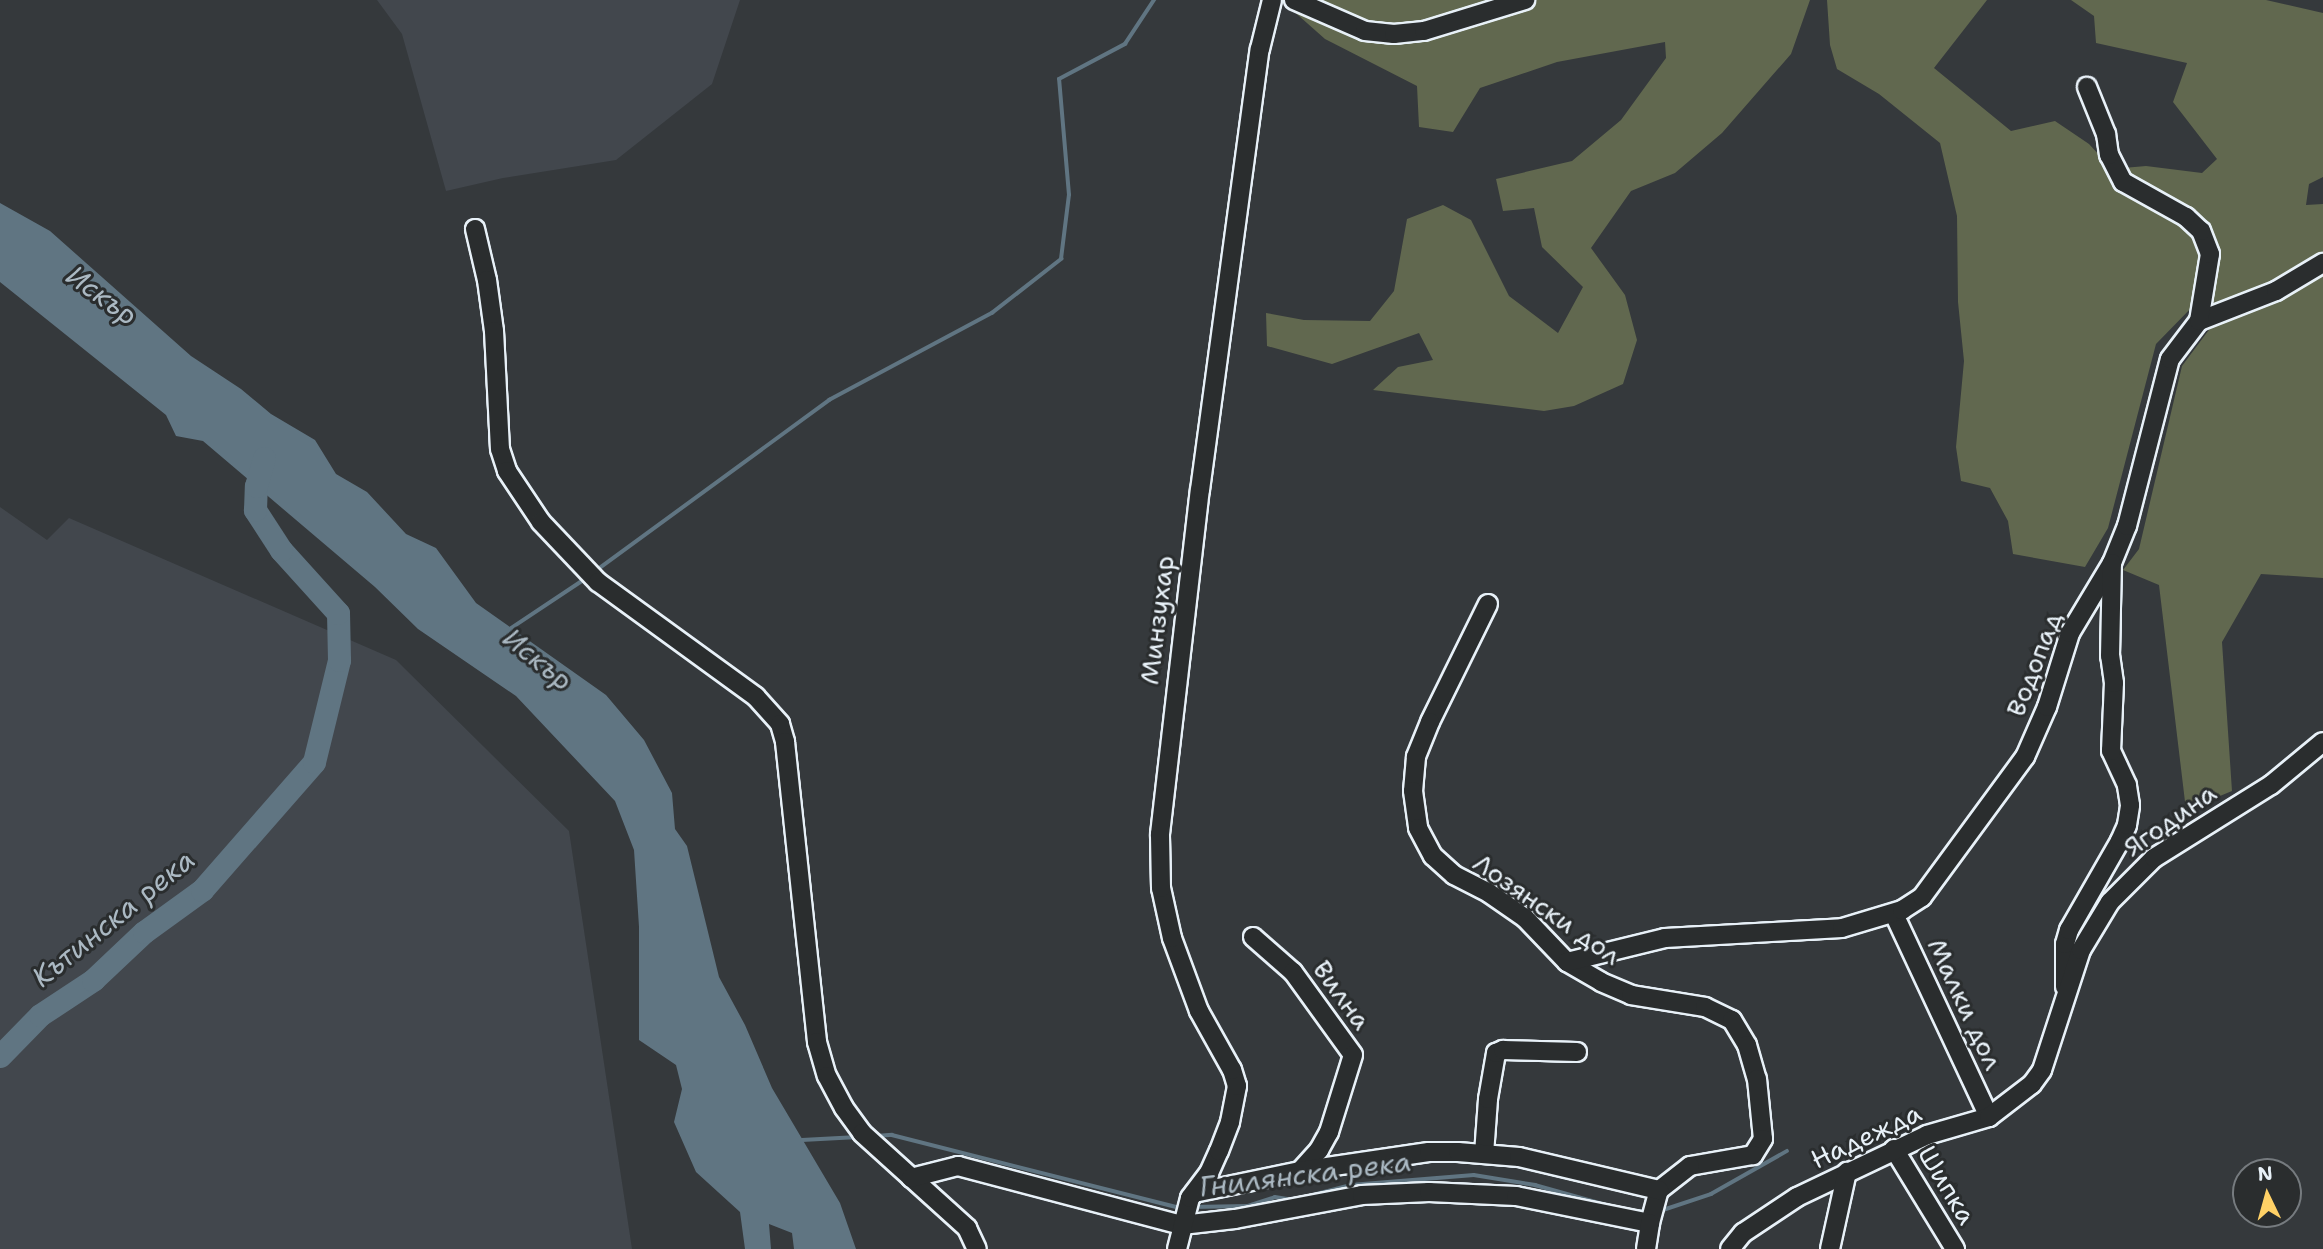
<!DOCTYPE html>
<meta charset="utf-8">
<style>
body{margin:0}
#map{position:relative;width:2323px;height:1249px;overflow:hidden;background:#35393c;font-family:"Shantell Sans",sans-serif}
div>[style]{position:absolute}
.built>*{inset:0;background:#42474d}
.green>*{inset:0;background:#61684f}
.water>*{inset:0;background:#607582}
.stream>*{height:3.5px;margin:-1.75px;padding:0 1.75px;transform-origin:1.75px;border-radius:1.75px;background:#607582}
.river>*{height:23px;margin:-11.5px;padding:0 11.5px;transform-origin:11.5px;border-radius:11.5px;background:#607582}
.roads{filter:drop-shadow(2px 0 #e8f1f8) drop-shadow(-2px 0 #e8f1f8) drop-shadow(0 2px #e8f1f8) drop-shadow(0 -2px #e8f1f8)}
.minor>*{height:18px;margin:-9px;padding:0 9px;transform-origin:9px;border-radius:9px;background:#2a2d2e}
span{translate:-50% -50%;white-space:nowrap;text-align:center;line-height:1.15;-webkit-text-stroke:6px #2a2d2e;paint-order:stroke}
.street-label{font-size:26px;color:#e8f1f8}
.water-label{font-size:28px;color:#abb9c3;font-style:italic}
.north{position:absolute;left:2232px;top:1158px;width:70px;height:70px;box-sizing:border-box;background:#2a2d2e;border:2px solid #767b7f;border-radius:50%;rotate:355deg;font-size:19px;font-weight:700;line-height:28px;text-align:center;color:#e8f1f8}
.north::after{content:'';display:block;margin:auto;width:24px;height:32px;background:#ffd166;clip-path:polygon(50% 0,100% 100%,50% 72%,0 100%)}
</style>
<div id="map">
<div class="built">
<i style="clip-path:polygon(377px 0,740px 0,712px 84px,616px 160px,503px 178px,446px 191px,402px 34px)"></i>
<i style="clip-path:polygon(0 507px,47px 540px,69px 518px,396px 660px,569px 831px,632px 1249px,0 1249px)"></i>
</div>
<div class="green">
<i style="clip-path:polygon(1281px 0,1810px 0,1791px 54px,1722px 133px,1675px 173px,1631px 191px,1591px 248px,1625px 295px,1637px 340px,1623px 384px,1574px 406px,1544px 411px,1373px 390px,1398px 367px,1433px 360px,1419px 333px,1332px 364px,1267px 346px,1266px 313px,1304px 320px,1370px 321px,1394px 291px,1407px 219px,1443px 205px,1471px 220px,1509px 296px,1558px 333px,1583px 287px,1542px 247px,1534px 208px,1503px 211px,1496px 179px,1572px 161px,1621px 120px,1666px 58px,1665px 42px,1557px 62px,1480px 88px,1453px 132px,1419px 127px,1417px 86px,1325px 39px)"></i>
<i style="clip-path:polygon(1827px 0,1987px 0,1934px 68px,2011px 131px,2055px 121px,2089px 144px,2112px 169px,2146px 166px,2202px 173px,2217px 159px,2173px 102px,2187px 63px,2096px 43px,2094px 16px,2071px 0,2266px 0,2323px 13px,2323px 177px,2309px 184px,2306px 205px,2323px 204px,2323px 578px,2261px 574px,2222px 642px,2232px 791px,2186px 810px,2159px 585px,2123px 570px,2139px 549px,2182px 366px,2217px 319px,2196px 303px,2156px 344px,2108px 528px,2085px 567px,2013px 554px,2008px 521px,1990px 488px,1961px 481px,1956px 447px,1964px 361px,1958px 302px,1957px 216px,1940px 143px,1879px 94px,1837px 69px,1830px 45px)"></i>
</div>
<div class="water">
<i style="clip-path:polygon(0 203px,50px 231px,191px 356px,241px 389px,271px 414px,315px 440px,336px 474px,367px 492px,406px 534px,436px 548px,476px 603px,606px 695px,644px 740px,672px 793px,675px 829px,687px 846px,719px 977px,745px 1025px,772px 1088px,840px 1203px,856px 1249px,794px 1249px,792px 1233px,769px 1224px,771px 1249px,745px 1249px,740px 1212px,696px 1172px,674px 1122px,682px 1089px,676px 1065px,639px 1040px,639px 927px,634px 850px,615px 801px,516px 696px,418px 629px,375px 587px,203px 441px,176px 436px,166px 415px,0 282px)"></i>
</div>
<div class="stream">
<i style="left:597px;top:570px;width:288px;rotate:-36.2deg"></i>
<i style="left:829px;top:400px;width:185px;rotate:-28.1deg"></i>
<i style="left:992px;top:313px;width:88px;rotate:-38deg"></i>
<i style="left:1061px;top:259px;width:64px;rotate:-82.9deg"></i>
<i style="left:1069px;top:195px;width:116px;rotate:-94.9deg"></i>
<i style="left:1059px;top:79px;width:75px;rotate:-27.9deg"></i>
<i style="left:1125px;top:44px;width:53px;rotate:-56.6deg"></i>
<i style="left:510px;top:629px;width:90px;rotate:-33.7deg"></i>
<i style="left:876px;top:1136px;width:16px;rotate:-4deg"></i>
<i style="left:892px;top:1135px;width:298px;rotate:14.2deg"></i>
<i style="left:802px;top:1140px;width:56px;rotate:-3.1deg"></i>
<i style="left:1309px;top:1196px;width:43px;rotate:-14.7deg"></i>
<i style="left:1351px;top:1185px;width:123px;rotate:-4.6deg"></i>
<i style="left:1474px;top:1175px;width:62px;rotate:9.3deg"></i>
<i style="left:1535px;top:1185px;width:82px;rotate:15.6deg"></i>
<i style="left:1192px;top:1207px;width:56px;rotate:-1deg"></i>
<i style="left:1248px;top:1206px;width:28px;rotate:-18deg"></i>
<i style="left:1275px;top:1197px;width:20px;rotate:9deg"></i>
<i style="left:1632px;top:1211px;width:17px"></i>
<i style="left:1660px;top:1211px;width:54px;rotate:-18.4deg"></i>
<i style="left:1711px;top:1194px;width:87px;rotate:-29.5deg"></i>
</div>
<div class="river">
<i style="left:0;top:1056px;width:57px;rotate:-45.7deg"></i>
<i style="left:40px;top:1015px;width:64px;rotate:-33.4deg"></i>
<i style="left:93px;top:980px;width:70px;rotate:-43.3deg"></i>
<i style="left:144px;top:932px;width:72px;rotate:-35.9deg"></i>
<i style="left:202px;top:890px;width:170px;rotate:-48.8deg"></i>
<i style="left:314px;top:762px;width:105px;rotate:-76.2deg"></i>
<i style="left:339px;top:660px;width:47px;rotate:-91.2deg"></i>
<i style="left:338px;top:613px;width:85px;rotate:-132.1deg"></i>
<i style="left:281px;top:550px;width:48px;rotate:-123deg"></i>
<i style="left:255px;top:510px;width:24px;rotate:-88deg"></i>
<i style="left:256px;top:486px;width:29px;rotate:-74deg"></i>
</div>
<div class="roads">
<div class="minor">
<i style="left:1294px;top:0;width:77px;rotate:23.6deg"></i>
<i style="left:1365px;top:31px;width:29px;rotate:6deg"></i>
<i style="left:1394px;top:34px;width:30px;rotate:-6deg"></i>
<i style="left:1424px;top:31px;width:106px;rotate:-17.1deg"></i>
<i style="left:475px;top:229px;width:52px;rotate:76.8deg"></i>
<i style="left:487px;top:280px;width:51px;rotate:82.2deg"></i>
<i style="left:494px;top:331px;width:118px;rotate:87.1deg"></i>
<i style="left:500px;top:449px;width:23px;rotate:72deg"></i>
<i style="left:507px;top:471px;width:61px;rotate:56.3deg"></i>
<i style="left:541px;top:522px;width:83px;rotate:46.5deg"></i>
<i style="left:598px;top:582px;width:195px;rotate:36deg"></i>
<i style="left:756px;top:697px;width:36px;rotate:48deg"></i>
<i style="left:780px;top:724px;width:19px;rotate:74deg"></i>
<i style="left:785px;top:742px;width:302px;rotate:83.9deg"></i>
<i style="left:817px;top:1042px;width:35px;rotate:74deg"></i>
<i style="left:827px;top:1076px;width:36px;rotate:62deg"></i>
<i style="left:844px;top:1108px;width:31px;rotate:54deg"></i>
<i style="left:862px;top:1133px;width:142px;rotate:42.1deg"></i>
<i style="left:967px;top:1228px;width:23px;rotate:65deg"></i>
<i style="left:2199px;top:321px;width:83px;rotate:-21.3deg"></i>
<i style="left:2276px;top:291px;width:55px;rotate:-30.8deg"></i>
<i style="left:1488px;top:604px;width:131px;rotate:116.2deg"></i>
<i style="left:1430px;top:722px;width:38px;rotate:112deg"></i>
<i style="left:1416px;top:757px;width:34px;rotate:95deg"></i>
<i style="left:1413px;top:791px;width:37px;rotate:82deg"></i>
<i style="left:1418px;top:828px;width:32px;rotate:62deg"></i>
<i style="left:1433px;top:856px;width:28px;rotate:42deg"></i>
<i style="left:1454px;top:875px;width:39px;rotate:27deg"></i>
<i style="left:1489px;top:893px;width:44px;rotate:34.8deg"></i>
<i style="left:1525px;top:918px;width:61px;rotate:46.3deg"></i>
<i style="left:1567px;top:962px;width:39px;rotate:30deg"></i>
<i style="left:1601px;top:982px;width:33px;rotate:23deg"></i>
<i style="left:1631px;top:995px;width:75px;rotate:9.2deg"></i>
<i style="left:1705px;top:1007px;width:30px;rotate:26deg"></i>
<i style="left:1732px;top:1020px;width:29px;rotate:59deg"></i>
<i style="left:1747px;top:1045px;width:35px;rotate:74deg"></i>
<i style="left:1757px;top:1079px;width:60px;rotate:84.3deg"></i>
<i style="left:1763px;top:1139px;width:19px;rotate:122deg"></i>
<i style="left:1753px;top:1155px;width:64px;rotate:170.1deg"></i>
<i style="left:1690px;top:1166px;width:39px;rotate:142deg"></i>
<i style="left:1894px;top:914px;width:224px;rotate:64.9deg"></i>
<i style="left:1253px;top:937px;width:53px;rotate:41.2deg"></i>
<i style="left:1293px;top:972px;width:102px;rotate:54.1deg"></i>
<i style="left:1353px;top:1055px;width:81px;rotate:107.3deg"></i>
<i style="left:1329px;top:1132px;width:21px;rotate:119deg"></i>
<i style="left:1319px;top:1150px;width:28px;rotate:132deg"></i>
<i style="left:1567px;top:962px;width:101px;rotate:-13.8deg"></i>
<i style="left:1665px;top:938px;width:177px;rotate:-3.2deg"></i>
<i style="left:1842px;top:928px;width:63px;rotate:-16.7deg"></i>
<i style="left:1902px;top:910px;width:24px;rotate:-33deg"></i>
<i style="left:1922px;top:897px;width:174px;rotate:-53.7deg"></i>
<i style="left:2025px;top:757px;width:55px;rotate:-66.3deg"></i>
<i style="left:2047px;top:707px;width:77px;rotate:-72.7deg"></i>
<i style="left:2070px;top:633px;width:82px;rotate:-59deg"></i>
<i style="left:2112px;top:563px;width:40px;rotate:-68deg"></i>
<i style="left:2127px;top:526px;width:172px;rotate:-75.6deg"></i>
<i style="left:2170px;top:359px;width:48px;rotate:-52.7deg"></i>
<i style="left:2199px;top:321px;width:68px;rotate:-80.7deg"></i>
<i style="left:2210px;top:254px;width:25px;rotate:-111deg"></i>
<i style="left:2201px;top:231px;width:21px;rotate:-137deg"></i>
<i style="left:2186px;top:217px;width:72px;rotate:-150.9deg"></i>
<i style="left:2123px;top:182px;width:30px;rotate:-117deg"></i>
<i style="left:2109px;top:155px;width:21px;rotate:-98deg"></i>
<i style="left:2106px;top:134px;width:51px;rotate:-112deg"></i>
<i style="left:2065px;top:987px;width:43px;rotate:-90deg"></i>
<i style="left:2065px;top:944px;width:15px;rotate:-74deg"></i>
<i style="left:2069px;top:930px;width:103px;rotate:-60.2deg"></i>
<i style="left:2120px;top:841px;width:17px;rotate:-66deg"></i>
<i style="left:2127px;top:825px;width:20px;rotate:-81deg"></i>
<i style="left:2130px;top:805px;width:20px;rotate:-99deg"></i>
<i style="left:2127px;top:785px;width:38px;rotate:-115deg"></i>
<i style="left:2111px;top:751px;width:68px;rotate:-87.5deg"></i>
<i style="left:2114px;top:683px;width:27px;rotate:-98deg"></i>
<i style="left:2110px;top:656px;width:93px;rotate:-88.8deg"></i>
<i style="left:1894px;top:1149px;width:117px;rotate:58.6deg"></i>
<i style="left:1484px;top:1154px;width:55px;rotate:-85.8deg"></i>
<i style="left:1488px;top:1099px;width:47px;rotate:-80.1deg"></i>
<i style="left:1496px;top:1053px;width:8px;rotate:-23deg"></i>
<i style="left:1503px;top:1050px;width:74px;rotate:1.5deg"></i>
<i style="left:911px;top:1178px;width:49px;rotate:-14.3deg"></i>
<i style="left:958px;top:1166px;width:232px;rotate:14.8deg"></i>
<i style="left:1182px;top:1225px;width:53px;rotate:-6.5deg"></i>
<i style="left:1235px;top:1219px;width:129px;rotate:-10.7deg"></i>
<i style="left:1362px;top:1195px;width:67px;rotate:-2.6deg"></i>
<i style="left:1429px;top:1192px;width:87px;rotate:2.6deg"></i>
<i style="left:1516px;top:1196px;width:137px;rotate:11.4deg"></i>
<i style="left:1650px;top:1223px;width:34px;rotate:-75deg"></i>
<i style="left:1194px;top:1193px;width:108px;rotate:-11.7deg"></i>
<i style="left:1300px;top:1171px;width:130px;rotate:-8.4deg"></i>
<i style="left:1429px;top:1152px;width:29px"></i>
<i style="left:1458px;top:1152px;width:61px;rotate:4.7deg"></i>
<i style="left:1519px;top:1157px;width:144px;rotate:13.3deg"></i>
<i style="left:1177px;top:1249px;width:53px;rotate:-75.7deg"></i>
<i style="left:1190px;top:1198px;width:31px;rotate:-53deg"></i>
<i style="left:1209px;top:1173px;width:24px;rotate:-66deg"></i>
<i style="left:1219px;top:1151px;width:31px;rotate:-69deg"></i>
<i style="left:1230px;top:1122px;width:37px;rotate:-79deg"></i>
<i style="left:1237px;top:1086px;width:17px;rotate:-107deg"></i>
<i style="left:1232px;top:1070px;width:68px;rotate:-119.2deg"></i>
<i style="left:1199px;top:1011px;width:78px;rotate:-110.3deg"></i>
<i style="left:1172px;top:938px;width:51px;rotate:-102.4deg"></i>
<i style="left:1161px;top:888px;width:54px;rotate:-91.1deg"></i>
<i style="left:1160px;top:834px;width:346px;rotate:-83.4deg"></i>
<i style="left:1200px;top:490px;width:445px;rotate:-82.3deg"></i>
<i style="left:1260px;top:49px;width:50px;rotate:-76.2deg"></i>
<i style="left:1646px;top:1249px;width:26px;rotate:-81deg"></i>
<i style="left:1730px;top:1249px;width:21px;rotate:-51deg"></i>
<i style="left:1743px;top:1233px;width:65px;rotate:-33.7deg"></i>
<i style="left:1797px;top:1197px;width:144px;rotate:-25.5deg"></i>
<i style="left:1927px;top:1135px;width:65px;rotate:-16.2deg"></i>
<i style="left:1989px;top:1117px;width:54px;rotate:-37.5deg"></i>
<i style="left:2032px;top:1084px;width:17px;rotate:-54deg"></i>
<i style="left:2042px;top:1070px;width:126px;rotate:-72deg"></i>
<i style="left:2081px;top:950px;width:56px;rotate:-58.9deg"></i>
<i style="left:2110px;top:902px;width:62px;rotate:-45deg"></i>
<i style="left:2154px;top:858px;width:138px;rotate:-32deg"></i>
<i style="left:2271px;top:785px;width:67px;rotate:-39.6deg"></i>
<i style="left:1830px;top:1249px;width:79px;rotate:-77.6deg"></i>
</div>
</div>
<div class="street-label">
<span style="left:1157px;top:620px;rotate:-83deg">Минзухар</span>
<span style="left:2034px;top:664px;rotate:-69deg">Водопад</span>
<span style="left:2170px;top:820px;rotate:-35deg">Ягодина</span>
<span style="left:1547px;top:909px;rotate:35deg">Лозянски дол</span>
<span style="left:1342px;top:995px;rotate:54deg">Вилна</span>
<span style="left:1965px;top:1004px;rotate:65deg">Малки дол</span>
<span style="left:1866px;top:1136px;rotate:-25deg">Надежда</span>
<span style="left:1947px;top:1185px;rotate:59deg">Шипка</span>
</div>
<div class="water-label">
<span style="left:102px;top:295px;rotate:36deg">Искър</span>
<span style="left:538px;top:659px;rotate:39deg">Искър</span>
<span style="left:113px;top:918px;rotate:-39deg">Кътинска река</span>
<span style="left:1305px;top:1174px;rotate:-7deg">Гнилянска река</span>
</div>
<div class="north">N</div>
</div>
